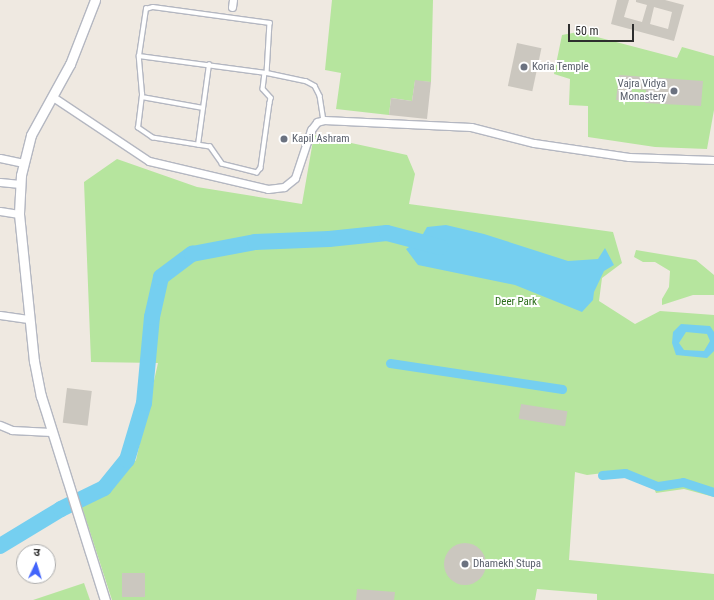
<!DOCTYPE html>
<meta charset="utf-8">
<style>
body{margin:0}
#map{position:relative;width:714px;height:600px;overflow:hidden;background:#efe9e1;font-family:"Roboto Condensed","Noto Sans Devanagari",sans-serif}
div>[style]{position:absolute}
.green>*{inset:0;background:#b6e59e}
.water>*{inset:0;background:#75cff0}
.canal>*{height:9px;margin:-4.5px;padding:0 4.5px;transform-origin:4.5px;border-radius:4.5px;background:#75cff0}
.river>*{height:16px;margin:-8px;padding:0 8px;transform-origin:8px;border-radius:8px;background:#75cff0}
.building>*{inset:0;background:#cbc7bf;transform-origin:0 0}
.round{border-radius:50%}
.roads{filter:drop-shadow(1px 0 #b4b7c1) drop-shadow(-1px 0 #b4b7c1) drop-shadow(0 1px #b4b7c1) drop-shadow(0 -1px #b4b7c1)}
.service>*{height:3.5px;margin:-1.75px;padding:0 1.75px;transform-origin:1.75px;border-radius:1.75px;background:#fff}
.minor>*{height:7px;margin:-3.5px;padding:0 3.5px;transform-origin:3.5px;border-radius:3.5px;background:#fff}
.tertiary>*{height:9px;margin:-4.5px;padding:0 4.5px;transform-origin:4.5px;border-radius:4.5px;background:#fff}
.dots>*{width:11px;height:11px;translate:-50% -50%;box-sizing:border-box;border:2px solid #fff;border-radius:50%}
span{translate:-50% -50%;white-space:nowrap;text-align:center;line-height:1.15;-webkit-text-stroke:4px #fff;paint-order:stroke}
.worship-label{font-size:11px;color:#5b616d}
.left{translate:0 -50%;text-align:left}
.right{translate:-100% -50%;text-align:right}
.park-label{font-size:11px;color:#2c6e1b}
.north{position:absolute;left:16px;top:544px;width:40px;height:40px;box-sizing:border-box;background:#fff;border:1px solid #ababab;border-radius:50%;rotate:4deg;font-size:11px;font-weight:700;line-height:16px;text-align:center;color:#2e2e2e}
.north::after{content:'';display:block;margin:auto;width:14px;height:18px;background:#4264fb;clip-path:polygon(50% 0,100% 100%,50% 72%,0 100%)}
.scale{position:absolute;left:568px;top:24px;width:66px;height:18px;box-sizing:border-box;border:2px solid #2e2e2e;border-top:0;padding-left:5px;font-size:12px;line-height:14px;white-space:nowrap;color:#2e2e2e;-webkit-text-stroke:3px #fff;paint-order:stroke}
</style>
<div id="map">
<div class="green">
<i style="clip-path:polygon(332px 0,433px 0,431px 82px,415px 81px,412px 101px,391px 98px,389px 115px,336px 109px,341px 73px,325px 70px)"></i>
<i style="clip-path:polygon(578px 32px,677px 58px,682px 47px,714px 56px,714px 110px,707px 149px,655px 147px,588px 137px,588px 106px,569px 105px,570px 79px,554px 74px,562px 35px)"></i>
<i style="clip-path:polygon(314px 135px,407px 155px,415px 174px,409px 204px,613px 232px,622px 263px,602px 278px,599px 301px,635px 324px,660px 311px,714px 315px,714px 497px,684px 489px,656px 493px,650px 479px,620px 471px,587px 475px,575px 472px,569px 560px,714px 574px,714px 600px,597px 600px,597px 594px,537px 589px,535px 600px,112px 600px,81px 504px,111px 491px,136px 460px,158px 363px,91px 362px,84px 182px,117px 159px,197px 187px,302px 204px)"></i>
<i style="clip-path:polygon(636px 250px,696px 260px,714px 275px,714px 295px,693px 295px,662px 305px,662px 299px,669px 287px,670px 271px,655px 262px,643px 262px,634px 257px)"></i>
<i style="clip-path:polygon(84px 583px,90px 600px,33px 600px)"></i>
</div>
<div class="water">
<i style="clip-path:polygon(446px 225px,484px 234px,568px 261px,598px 259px,605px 248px,614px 265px,604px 271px,594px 292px,593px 300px,582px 312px,515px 285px,418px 265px,406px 249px,419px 241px,427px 227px)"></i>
<i style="clip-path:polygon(evenodd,681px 324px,710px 326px,714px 332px,714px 351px,707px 358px,676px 355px,672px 343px,673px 332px,681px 324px,686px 332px,707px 334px,710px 341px,704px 351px,684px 350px,679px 343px,686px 332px)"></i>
</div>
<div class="canal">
<i style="left:390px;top:363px;width:174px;rotate:8.6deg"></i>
<i style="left:602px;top:475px;width:23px;rotate:-5deg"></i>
<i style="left:625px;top:473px;width:35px;rotate:22deg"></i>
<i style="left:658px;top:486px;width:25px;rotate:-9deg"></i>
<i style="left:683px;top:482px;width:33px;rotate:18deg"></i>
</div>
<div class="river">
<i style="left:0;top:546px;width:71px;rotate:-31.2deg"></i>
<i style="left:61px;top:509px;width:48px;rotate:-26deg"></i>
<i style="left:104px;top:488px;width:36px;rotate:-51deg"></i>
<i style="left:127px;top:460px;width:59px;rotate:-73.4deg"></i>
<i style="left:144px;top:403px;width:86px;rotate:-84.7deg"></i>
<i style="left:152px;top:317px;width:41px;rotate:-77.3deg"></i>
<i style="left:161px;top:277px;width:39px;rotate:-37deg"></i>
<i style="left:192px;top:254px;width:64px;rotate:-10.8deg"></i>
<i style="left:255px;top:242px;width:74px;rotate:-2.3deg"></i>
<i style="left:329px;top:239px;width:58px;rotate:-5.9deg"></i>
<i style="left:387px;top:233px;width:55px;rotate:14.8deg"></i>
</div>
<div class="building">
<i style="clip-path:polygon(evenodd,617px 0,629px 0,624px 17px,642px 22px,647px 5px,636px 2px,636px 0,665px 0,684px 5px,674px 41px,611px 24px,617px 0,654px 7px,672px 12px,668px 29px,650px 24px,654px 7px)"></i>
<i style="left:517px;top:43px;width:25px;height:44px;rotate:12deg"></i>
<i style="clip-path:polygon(619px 75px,703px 81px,701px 106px,645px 103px,646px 90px,632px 89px,631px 101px,616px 100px)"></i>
<i style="clip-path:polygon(415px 80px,431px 82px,427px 119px,389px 115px,391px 98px,412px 101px)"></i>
<i style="left:67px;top:388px;width:25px;height:35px;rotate:7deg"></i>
<i style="left:521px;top:404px;width:47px;height:15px;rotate:9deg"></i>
<i class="round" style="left:444px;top:543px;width:42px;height:42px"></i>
<i style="left:122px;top:573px;width:23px;height:24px"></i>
<i style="clip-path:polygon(357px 589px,395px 592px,394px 600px,356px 600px)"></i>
</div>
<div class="roads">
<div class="service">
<i style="left:139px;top:56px;width:128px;rotate:7.6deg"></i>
<i style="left:265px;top:73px;width:16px;rotate:97deg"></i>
<i style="left:263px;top:89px;width:12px;rotate:48deg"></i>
<i style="left:271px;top:98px;width:5px;rotate:101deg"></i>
<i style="left:270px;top:103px;width:66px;rotate:97.9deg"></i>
<i style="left:261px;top:168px;width:6px;rotate:129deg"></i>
<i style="left:257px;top:173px;width:36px;rotate:-166deg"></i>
<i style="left:222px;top:164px;width:21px;rotate:-125deg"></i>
<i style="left:210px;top:147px;width:58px;rotate:-171deg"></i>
<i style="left:153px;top:138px;width:18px;rotate:-146deg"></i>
<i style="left:138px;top:128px;width:34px;rotate:-83deg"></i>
<i style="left:142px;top:94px;width:38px;rotate:-95deg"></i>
<i style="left:139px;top:56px;width:48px;rotate:-81.5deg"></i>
<i style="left:146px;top:9px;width:7px;rotate:-16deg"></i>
<i style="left:153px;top:7px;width:118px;rotate:7.8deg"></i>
<i style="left:270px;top:23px;width:50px;rotate:93.4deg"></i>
<i style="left:267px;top:73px;width:40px;rotate:12deg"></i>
<i style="left:306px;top:81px;width:10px;rotate:29deg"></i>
<i style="left:315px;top:86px;width:11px;rotate:63deg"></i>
<i style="left:320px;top:96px;width:24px;rotate:81deg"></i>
<i style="left:142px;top:97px;width:62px;rotate:10.2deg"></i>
<i style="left:198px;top:145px;width:81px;rotate:-82.2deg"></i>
</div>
<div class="minor">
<i style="left:232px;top:7px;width:7px;rotate:-82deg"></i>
<i style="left:53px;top:97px;width:115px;rotate:33.7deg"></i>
<i style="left:149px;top:161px;width:122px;rotate:13.2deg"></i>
<i style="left:268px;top:189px;width:16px;rotate:-7deg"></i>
<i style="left:284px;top:187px;width:14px;rotate:-39deg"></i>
<i style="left:295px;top:178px;width:51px;rotate:-71.6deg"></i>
<i style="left:311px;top:130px;width:10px;rotate:-53deg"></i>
<i style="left:317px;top:122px;width:7px;rotate:-16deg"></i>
<i style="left:324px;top:120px;width:147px;rotate:2.7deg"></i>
<i style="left:471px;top:127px;width:65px;rotate:14.3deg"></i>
<i style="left:534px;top:143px;width:96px;rotate:8.4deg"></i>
<i style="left:629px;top:157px;width:85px;rotate:2deg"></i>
<i style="left:0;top:158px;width:24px;rotate:12deg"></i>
<i style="left:0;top:182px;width:20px;rotate:6deg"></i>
<i style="left:0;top:211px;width:19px;rotate:9deg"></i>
<i style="left:0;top:315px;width:30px;rotate:8deg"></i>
<i style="left:0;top:425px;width:13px;rotate:23deg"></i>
<i style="left:12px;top:430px;width:39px;rotate:3deg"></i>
</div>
<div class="tertiary">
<i style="left:95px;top:0;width:69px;rotate:111.3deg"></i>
<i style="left:70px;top:64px;width:81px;rotate:118.8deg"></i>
<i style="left:31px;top:135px;width:41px;rotate:104deg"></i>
<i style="left:21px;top:175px;width:39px;rotate:93deg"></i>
<i style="left:19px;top:214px;width:148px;rotate:84.2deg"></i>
<i style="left:34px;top:361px;width:36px;rotate:79deg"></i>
<i style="left:41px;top:396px;width:214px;rotate:72.6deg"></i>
</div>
</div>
<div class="dots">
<i style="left:524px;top:67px;background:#6b7280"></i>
<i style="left:674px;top:91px;background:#6b7280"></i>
<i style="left:284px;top:139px;background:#6b7280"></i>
<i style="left:465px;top:564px;background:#6b7280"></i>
</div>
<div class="worship-label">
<span class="left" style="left:532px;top:67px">Koria Temple</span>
<span class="right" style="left:666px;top:91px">Vajra Vidya<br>Monastery</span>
<span class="left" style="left:292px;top:139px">Kapil Ashram</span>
<span class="left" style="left:473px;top:564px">Dhamekh Stupa</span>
</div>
<div class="park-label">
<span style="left:516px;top:302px">Deer Park</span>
</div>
<div class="north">उ</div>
<div class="scale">50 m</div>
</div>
